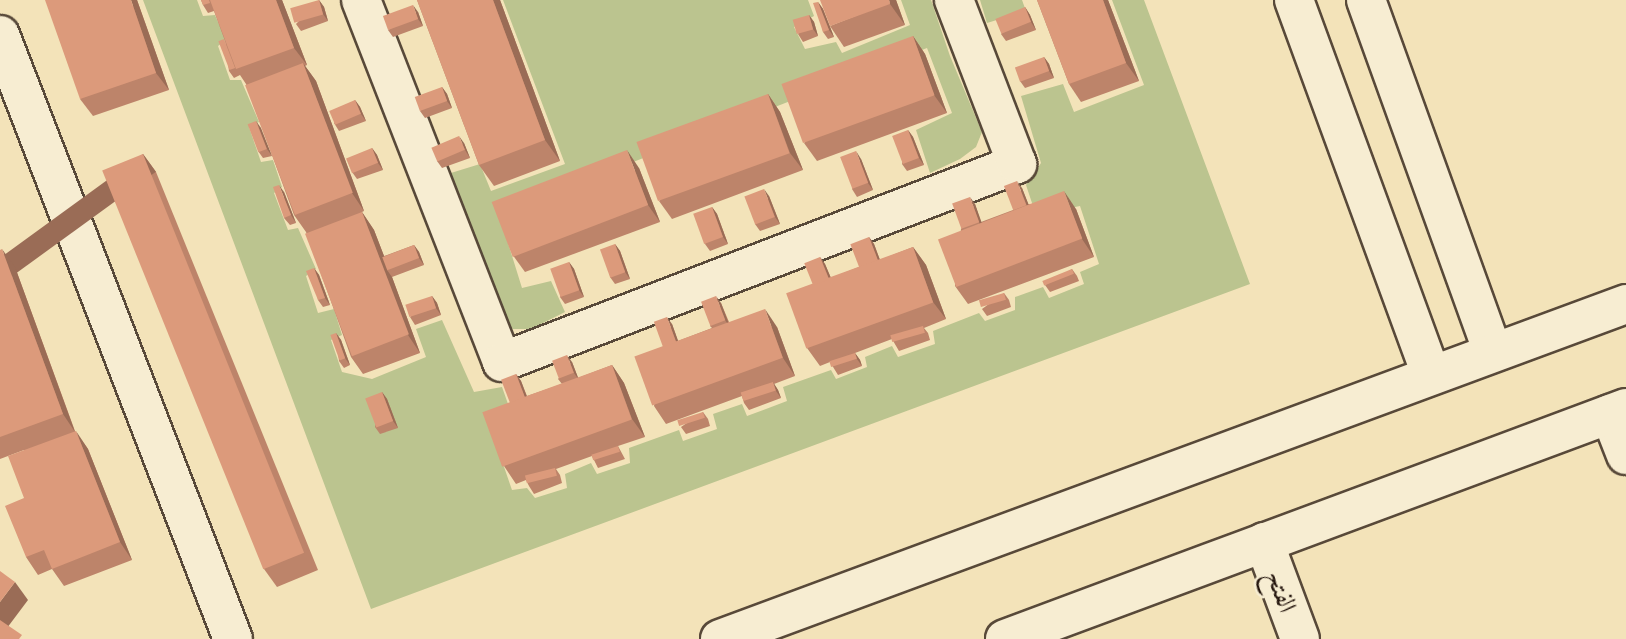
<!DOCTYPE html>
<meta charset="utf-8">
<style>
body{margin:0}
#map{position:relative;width:1626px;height:639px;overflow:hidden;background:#f3e3b9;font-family:"Gentium Book Plus",Amiri,serif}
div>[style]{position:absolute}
.green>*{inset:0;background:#bbc48f}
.roads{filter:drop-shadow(2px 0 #584939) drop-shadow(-2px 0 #584939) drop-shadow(0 2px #584939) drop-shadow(0 -2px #584939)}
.minor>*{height:38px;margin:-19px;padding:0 19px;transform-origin:19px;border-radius:19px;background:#f7edd2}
.wall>*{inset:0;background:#bd846a}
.shaded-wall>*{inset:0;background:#9a6c56;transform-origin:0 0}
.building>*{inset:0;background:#dc9a7b;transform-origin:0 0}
span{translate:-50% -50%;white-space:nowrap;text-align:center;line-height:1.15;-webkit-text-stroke:5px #f7edd2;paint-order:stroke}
.street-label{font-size:26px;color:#25160e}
</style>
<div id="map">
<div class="green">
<i style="clip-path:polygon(143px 0,197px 0,203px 16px,215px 15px,226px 40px,218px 46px,230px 80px,241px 80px,259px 122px,249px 127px,261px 162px,273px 160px,282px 187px,274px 193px,288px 230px,298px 228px,316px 269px,306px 276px,318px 313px,334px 309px,342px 335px,331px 340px,342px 372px,372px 379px,426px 357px,416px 329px,442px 320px,474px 392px,502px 387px,513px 418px,491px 429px,512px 490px,527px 488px,535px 498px,567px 488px,565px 474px,591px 463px,597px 474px,630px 463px,629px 448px,679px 430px,683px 441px,717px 429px,713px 414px,742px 404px,747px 416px,787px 401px,783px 387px,831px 370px,836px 379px,867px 367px,865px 357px,892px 346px,898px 357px,935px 344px,933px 331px,979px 313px,985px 321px,1015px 310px,1015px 297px,1043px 287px,1049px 298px,1084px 284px,1080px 272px,1099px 264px,1080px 206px,1036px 215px,1026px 185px,1041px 163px,1021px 96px,1063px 84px,1074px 112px,1144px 85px,1112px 0,1144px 0,1250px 284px,371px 609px)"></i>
<i style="clip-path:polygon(503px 0,808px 0,814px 16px,794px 27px,805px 49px,836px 42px,842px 53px,910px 25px,901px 0,931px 0,950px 56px,982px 132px,976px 147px,960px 159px,930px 173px,916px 130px,952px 113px,927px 48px,499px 214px,522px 288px,551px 281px,565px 312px,531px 329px,513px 329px,494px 317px,438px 177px,480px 164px,491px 191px,565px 164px)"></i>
<i style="clip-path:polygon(980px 0,1022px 0,1026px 11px,987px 23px)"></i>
</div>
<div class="roads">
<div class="minor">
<i style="left:361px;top:0;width:388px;rotate:68.7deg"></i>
<i style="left:502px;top:362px;width:552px;rotate:-21.03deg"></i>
<i style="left:1017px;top:164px;width:176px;rotate:-111deg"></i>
<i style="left:1294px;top:0;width:399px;rotate:69.9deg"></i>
<i style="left:1366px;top:0;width:374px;rotate:70.2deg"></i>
<i style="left:0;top:35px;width:647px;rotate:68.91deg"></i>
<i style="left:1610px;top:414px;width:44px;rotate:68.7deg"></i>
<i style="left:1264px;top:542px;width:103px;rotate:69.6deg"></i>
<i style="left:720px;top:639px;width:966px;rotate:-20.29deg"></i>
<i style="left:1005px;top:639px;width:663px;rotate:-20.4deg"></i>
</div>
</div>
<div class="wall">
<i style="clip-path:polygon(137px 0,169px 90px,93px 116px,80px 99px)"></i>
<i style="clip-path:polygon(201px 0,282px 0,307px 65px,305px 66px,316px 81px,364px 211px,362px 212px,374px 230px,384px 256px,414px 245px,419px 252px,424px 265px,392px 277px,420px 353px,363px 374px,351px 357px,306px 232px,294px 215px,246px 84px,240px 75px,234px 78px,229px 71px,225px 41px,214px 11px,208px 13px,203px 5px)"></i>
<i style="clip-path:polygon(319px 0,324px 7px,328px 21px,301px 31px,296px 24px)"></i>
<i style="clip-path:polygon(417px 0,500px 0,560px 161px,494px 186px,479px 165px)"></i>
<i style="clip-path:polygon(896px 0,905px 25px,844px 47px,830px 26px)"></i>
<i style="clip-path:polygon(1037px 0,1108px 0,1139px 81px,1081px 102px,1069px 84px)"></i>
<i style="clip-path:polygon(818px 2px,823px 9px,834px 37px,828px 39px,823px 32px)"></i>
<i style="clip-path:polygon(1025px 7px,1030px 15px,1036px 30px,1006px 41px,1001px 34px)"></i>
<i style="clip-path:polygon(418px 12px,423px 26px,393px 37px,388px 30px)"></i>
<i style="clip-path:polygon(809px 15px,814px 22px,818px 36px,803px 42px,798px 34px)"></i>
<i style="clip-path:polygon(913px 36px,925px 54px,947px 113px,817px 161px,804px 143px)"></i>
<i style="clip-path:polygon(1044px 57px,1049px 64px,1054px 78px,1025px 88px,1020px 81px)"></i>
<i style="clip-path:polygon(442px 87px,447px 94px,452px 108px,425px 118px,420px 111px)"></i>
<i style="clip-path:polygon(768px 94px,780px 112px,803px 170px,672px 219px,659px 201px)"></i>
<i style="clip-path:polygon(355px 100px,360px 107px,366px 121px,339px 131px,334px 123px)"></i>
<i style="clip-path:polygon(256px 121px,272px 156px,263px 158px,258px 151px)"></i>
<i style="clip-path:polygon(908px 130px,913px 137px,924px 165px,907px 171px,902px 164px)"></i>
<i style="clip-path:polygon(464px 143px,470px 158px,442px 168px,437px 161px)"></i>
<i style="clip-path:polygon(372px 148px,377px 155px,383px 170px,357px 179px,352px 172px)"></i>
<i style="clip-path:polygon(143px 154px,156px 172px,318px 570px,277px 587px,264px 569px)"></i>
<i style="clip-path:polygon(861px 159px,873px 190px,857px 197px,852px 189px)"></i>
<i style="clip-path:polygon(639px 168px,660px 222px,525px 272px,512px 254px)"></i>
<i style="clip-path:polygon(1022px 188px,1028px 204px,1076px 209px,1094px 257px,968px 304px,955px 286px,961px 229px,975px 204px,981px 222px,1013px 210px)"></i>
<i style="clip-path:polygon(284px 192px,296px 223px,290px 225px,284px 218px)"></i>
<i style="clip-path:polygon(769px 196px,780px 224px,760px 231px,755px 224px)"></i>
<i style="clip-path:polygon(712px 207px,717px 214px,728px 244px,710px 251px,705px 244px)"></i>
<i style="clip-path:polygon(869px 237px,874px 244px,880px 260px,913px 247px,926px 265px,946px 319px,924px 328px,928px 333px,930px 340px,899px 351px,892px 339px,855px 353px,860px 360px,862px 366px,838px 375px,830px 362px,820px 366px,807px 348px,813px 284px,820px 257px,825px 264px,831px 278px,859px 267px)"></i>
<i style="clip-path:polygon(615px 244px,620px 251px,630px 279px,615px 284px,610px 277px)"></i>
<i style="clip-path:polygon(0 250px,15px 267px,75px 431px,88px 449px,132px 560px,64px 586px,52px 569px,38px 575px,26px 557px,24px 450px,0 459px)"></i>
<i style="clip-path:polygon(569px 262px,574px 269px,584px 297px,565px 304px,560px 297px)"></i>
<i style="clip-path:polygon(314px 268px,319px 275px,330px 305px,323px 307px,318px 300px)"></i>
<i style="clip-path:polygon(1072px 269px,1077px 276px,1079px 281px,1050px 292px,1045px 285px)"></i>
<i style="clip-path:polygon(1004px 293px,1009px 300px,1011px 307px,987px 316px,982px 309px)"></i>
<i style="clip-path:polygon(432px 296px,437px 303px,441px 315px,415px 325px,410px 317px)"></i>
<i style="clip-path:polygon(721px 303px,729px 322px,777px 327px,795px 376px,774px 384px,778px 390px,781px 398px,749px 410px,744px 403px,742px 396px,666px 424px,654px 406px,663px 346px,672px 324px,678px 341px,712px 328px,710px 326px)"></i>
<i style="clip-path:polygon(336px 333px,341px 340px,350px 365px,344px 368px,339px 361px)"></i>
<i style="clip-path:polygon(572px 362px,578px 378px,612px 365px,624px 383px,645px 437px,618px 446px,625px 459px,598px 468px,592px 456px,556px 469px,560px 475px,562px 483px,534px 494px,529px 486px,526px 480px,516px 484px,504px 466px,510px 403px,516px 374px,521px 381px,527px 396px,562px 384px,558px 379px)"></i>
<i style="clip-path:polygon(382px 392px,387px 399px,398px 428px,380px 434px,375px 427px)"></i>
<i style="clip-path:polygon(703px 412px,708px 419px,710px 426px,686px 434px,681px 427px)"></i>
</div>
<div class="shaded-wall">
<i style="clip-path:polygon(131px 0,137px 0,169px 90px,156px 73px)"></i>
<i style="clip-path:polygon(276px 0,282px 0,307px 65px,294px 48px)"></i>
<i style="clip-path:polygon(319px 0,324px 7px,328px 21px,323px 14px)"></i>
<i style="clip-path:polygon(493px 0,500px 0,560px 161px,545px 140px)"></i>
<i style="clip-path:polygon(889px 0,896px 0,905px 25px,890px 4px)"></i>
<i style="clip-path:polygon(1103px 0,1108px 0,1139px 81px,1126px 63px)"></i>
<i style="clip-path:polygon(818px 2px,823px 9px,834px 37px,829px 30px)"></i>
<i style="clip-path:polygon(413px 5px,418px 12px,423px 26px,418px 19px)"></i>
<i style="clip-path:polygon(1025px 7px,1030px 15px,1036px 30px,1031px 22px)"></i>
<i style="clip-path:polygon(809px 15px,814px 22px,818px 36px,813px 29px)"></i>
<i style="clip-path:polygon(913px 36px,925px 54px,947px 113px,934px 95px)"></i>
<i style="clip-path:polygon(1044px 57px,1049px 64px,1054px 78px,1049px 71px)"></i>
<i style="clip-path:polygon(303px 63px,316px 81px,364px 211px,352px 193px)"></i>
<i style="clip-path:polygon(442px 87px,447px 94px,452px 108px,447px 101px)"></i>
<i style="clip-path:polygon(768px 94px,780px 112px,803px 170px,790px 153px)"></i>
<i style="clip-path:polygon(355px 100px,360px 107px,366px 121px,361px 114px)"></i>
<i style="clip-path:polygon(256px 121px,261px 128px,272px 156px,267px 149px)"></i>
<i style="clip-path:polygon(908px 130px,913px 137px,924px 165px,919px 158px)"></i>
<i style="clip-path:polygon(459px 136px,464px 143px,470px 158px,465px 150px)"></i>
<i style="clip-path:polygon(372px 148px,377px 155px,383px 170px,378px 163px)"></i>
<i style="clip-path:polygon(627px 150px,639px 168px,660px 222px,648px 205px)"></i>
<i style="clip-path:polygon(856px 151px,861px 159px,873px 190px,868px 183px)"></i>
<i style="left:143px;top:154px;width:22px;height:430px;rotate:54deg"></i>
<i style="clip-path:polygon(1017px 181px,1022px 188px,1032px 213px,1027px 206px)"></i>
<i style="clip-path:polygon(279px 185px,284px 192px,296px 223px,291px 215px)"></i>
<i style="clip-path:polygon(764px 189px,769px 196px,780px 224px,775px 217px)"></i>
<i style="clip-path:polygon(1064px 191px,1076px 209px,1094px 257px,1082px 239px)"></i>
<i style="clip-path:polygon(970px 197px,975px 204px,985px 232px,980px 225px)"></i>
<i style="clip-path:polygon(712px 207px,717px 214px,728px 244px,723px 237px)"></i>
<i style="clip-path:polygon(362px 212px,374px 230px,389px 269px,387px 270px,392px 277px,420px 353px,408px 335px)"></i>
<i style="clip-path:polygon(869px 237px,874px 244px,884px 271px,879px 264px)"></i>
<i style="clip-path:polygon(615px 244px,620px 251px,630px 279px,625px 272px)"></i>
<i style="clip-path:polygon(414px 245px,419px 252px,424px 265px,419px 258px)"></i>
<i style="clip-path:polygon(913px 247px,926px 265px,946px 319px,933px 302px)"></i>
<i style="clip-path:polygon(2px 249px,15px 267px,75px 432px,63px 414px)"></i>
<i style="clip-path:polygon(820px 257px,825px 264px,835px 288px,830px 281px)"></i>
<i style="clip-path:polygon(569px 262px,574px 269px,584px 297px,579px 290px)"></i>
<i style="clip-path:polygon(314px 268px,319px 275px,330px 305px,325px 298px)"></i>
<i style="clip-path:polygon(432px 296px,437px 303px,441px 315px,436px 308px)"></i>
<i style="clip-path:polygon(716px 296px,721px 303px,730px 327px,725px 320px)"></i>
<i style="clip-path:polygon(765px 309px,777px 327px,795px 376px,783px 358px)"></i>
<i style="clip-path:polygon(667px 317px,672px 324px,681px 349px,676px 342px)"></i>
<i style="clip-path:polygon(336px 333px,341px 340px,350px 365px,345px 358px)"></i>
<i style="clip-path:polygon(855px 353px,860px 360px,862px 366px,857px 359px)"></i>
<i style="clip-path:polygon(567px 355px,572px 362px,579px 380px,574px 373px)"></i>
<i style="clip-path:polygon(612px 365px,624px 383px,645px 437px,632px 419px)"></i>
<i style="clip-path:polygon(516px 374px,521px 381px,531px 408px,526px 401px)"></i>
<i style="clip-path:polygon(773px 382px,778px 390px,781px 398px,776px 391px)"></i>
<i style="clip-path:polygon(382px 392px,387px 399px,398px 428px,393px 421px)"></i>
<i style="clip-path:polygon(76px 431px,88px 449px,132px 560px,120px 542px)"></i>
<i style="clip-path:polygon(15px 582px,28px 600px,4px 632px,0 627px,0 602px)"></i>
</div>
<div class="building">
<i style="clip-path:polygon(45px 0,131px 0,156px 73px,80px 99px)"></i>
<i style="clip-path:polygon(201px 0,209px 0,210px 3px,203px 5px)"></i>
<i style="clip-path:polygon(210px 0,276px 0,294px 48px,236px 69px)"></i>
<i style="left:319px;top:0;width:15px;height:30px;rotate:74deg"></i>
<i style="clip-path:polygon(417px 0,493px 0,545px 140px,479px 165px)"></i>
<i style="clip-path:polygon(820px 0,889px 0,890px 4px,830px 26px)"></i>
<i style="clip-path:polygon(1037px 0,1103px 0,1126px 63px,1069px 84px)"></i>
<i style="clip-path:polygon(818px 2px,829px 30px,823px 32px,813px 3px)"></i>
<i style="left:413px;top:5px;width:15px;height:32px;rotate:70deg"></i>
<i style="left:1025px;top:7px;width:16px;height:32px;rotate:68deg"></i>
<i style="left:809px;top:15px;width:15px;height:17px;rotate:74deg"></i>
<i style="left:913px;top:36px;width:63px;height:140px;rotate:70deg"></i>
<i style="left:224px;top:39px;width:31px;height:6px;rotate:69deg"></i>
<i style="left:1044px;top:57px;width:15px;height:31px;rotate:70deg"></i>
<i style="left:303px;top:63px;width:139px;height:62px;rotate:69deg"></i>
<i style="left:442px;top:87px;width:15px;height:29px;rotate:70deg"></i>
<i style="left:768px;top:94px;width:63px;height:140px;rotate:70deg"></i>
<i style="left:355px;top:100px;width:15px;height:28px;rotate:67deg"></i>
<i style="left:256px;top:121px;width:30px;height:9px;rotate:69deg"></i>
<i style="left:908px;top:130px;width:30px;height:17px;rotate:69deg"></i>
<i style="left:459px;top:136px;width:15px;height:30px;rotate:67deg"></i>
<i style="left:372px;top:148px;width:16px;height:28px;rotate:68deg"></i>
<i style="left:627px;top:150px;width:59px;height:145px;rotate:69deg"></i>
<i style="left:856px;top:151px;width:34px;height:17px;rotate:69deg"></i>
<i style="left:143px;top:154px;width:430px;height:44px;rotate:68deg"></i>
<i style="left:1017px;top:181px;width:26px;height:14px;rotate:69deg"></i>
<i style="clip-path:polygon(279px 185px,291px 215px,284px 218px,273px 187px)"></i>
<i style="left:764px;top:189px;width:30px;height:21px;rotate:69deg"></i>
<i style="left:1064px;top:191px;width:51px;height:135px;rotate:69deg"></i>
<i style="left:970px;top:197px;width:27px;height:19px;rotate:70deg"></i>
<i style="left:712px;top:207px;width:32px;height:20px;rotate:70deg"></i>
<i style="left:362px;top:212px;width:131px;height:61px;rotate:69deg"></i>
<i style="left:869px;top:237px;width:25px;height:20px;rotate:69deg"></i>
<i style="left:615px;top:244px;width:30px;height:16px;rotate:70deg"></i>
<i style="left:414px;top:245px;width:14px;height:34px;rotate:69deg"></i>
<i style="left:913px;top:247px;width:59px;height:135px;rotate:70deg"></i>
<i style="clip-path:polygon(2px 249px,63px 414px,0 437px,0 250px)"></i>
<i style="left:820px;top:257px;width:24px;height:17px;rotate:68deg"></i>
<i style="left:569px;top:262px;width:30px;height:20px;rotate:70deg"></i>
<i style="clip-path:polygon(314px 268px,325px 298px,318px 300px,306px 271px)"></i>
<i style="left:1072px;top:269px;width:5px;height:32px;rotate:68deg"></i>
<i style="left:1004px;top:293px;width:7px;height:26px;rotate:74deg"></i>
<i style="left:432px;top:296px;width:13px;height:28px;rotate:72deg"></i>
<i style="left:716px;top:296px;width:26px;height:16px;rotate:69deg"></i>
<i style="left:765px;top:309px;width:52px;height:139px;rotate:70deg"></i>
<i style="left:667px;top:317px;width:27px;height:14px;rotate:70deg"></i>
<i style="left:923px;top:326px;width:7px;height:34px;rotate:74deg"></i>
<i style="left:336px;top:333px;width:27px;height:6px;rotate:70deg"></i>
<i style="left:855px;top:353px;width:6px;height:27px;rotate:72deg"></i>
<i style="left:567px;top:355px;width:19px;height:16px;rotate:69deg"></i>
<i style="left:612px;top:365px;width:58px;height:138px;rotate:70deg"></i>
<i style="left:516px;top:374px;width:25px;height:16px;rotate:69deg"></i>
<i style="left:773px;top:382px;width:9px;height:34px;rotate:72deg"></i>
<i style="left:382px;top:392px;width:31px;height:18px;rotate:69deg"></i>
<i style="left:703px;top:412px;width:6px;height:27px;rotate:72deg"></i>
<i style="clip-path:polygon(76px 431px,120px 542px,52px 569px,44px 550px,26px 557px,5px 506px,24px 498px,8px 456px)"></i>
<i style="left:618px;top:446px;width:6px;height:28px;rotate:72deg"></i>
<i style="left:555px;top:468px;width:8px;height:31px;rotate:76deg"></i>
<i style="clip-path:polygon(0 571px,15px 582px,0 602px)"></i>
<i style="clip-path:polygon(0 620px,22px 635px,19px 639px,0 639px)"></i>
</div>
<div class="street-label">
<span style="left:1282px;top:591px;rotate:70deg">الفتح</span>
</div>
</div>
